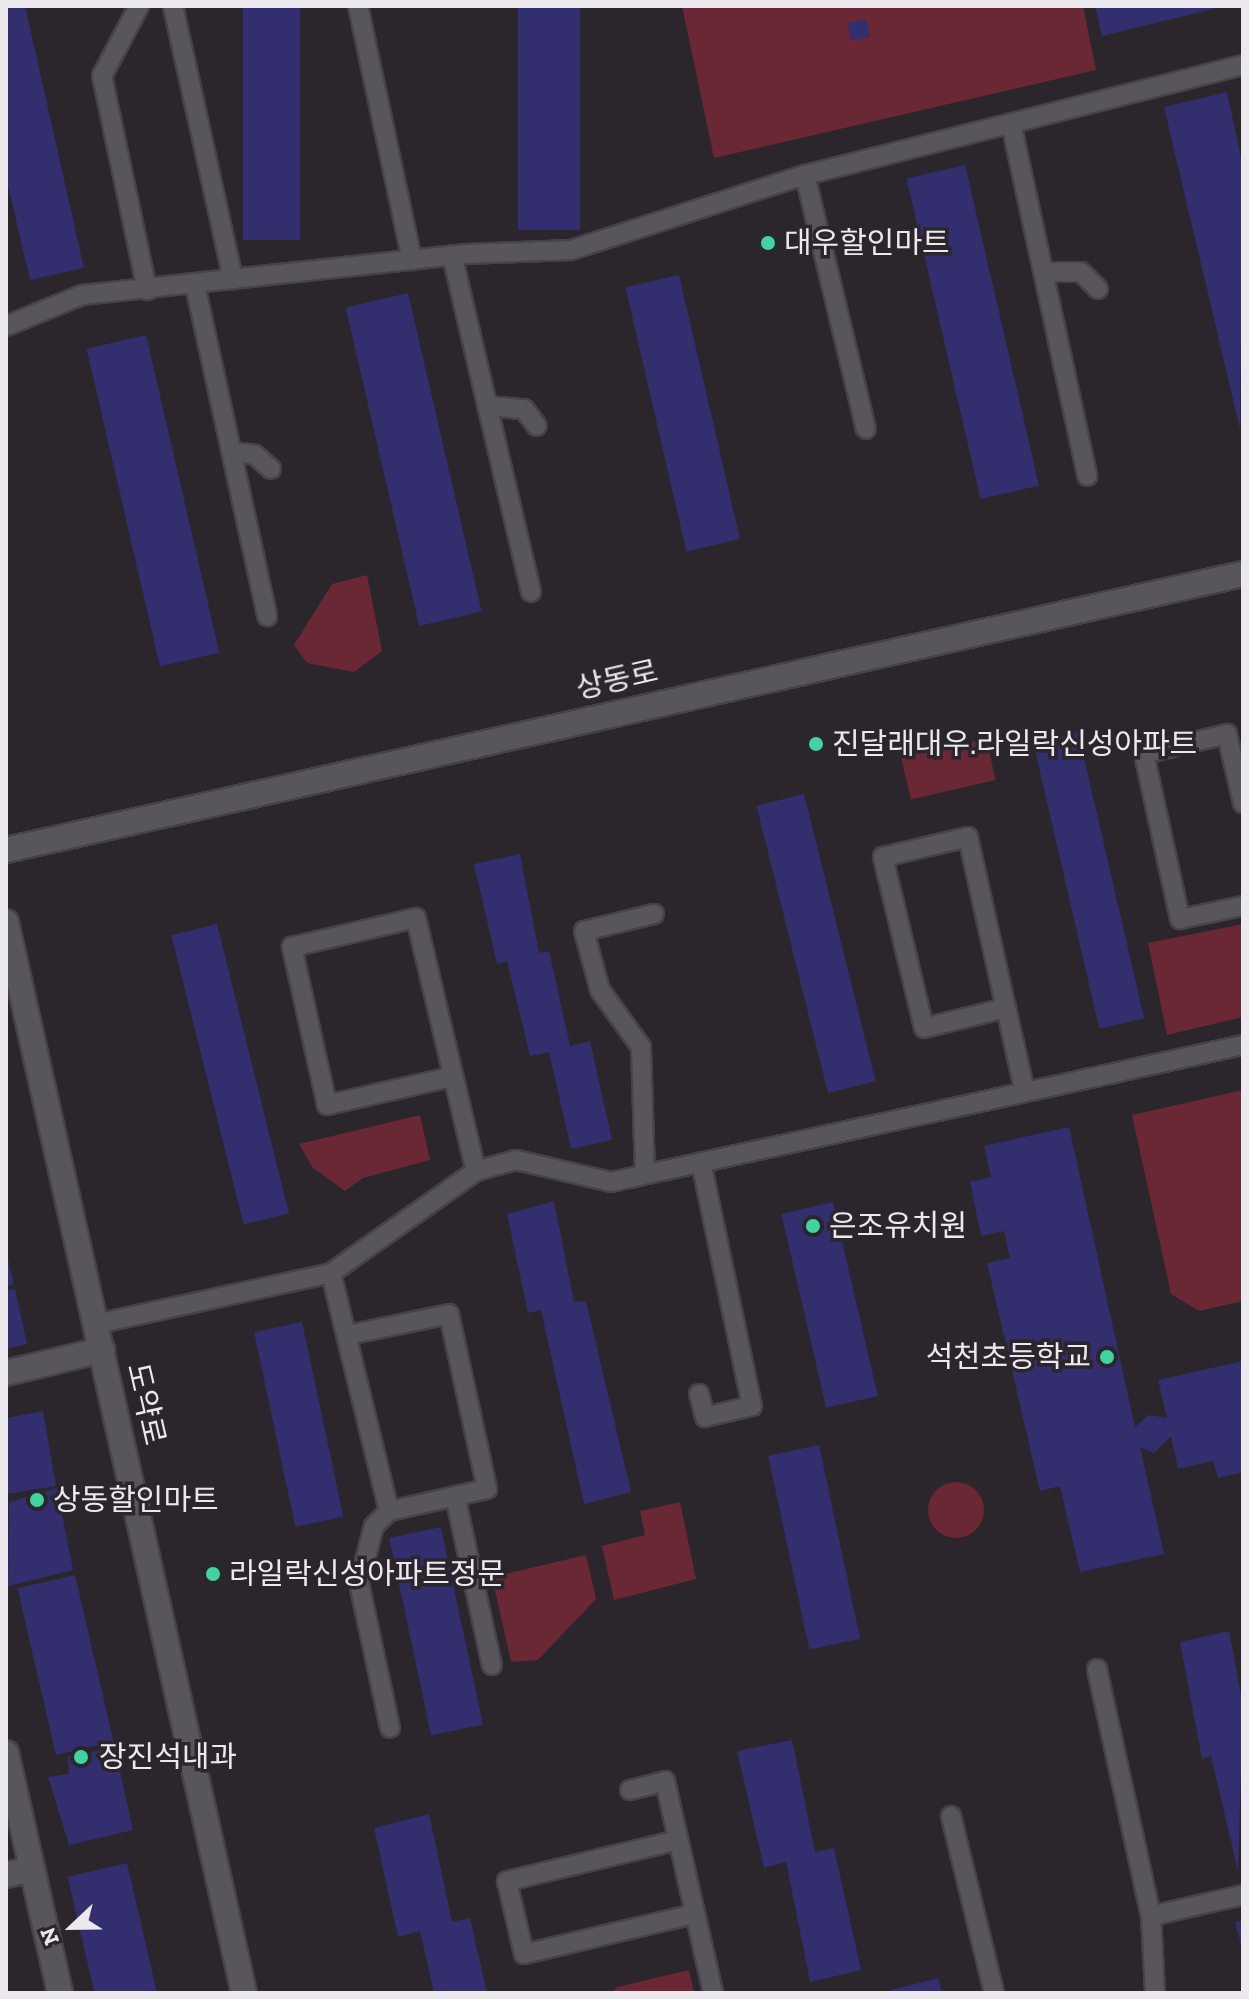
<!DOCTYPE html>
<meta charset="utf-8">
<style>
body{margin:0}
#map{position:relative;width:1249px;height:1999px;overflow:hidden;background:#2a262c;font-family:"Zilla Slab","Noto Sans KR",serif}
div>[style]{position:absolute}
.green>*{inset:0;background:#692834;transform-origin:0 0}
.round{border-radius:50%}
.building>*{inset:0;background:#332e6d;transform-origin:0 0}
.roads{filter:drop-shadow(2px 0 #464348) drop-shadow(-2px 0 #464348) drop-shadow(0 2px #464348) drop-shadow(0 -2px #464348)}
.service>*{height:18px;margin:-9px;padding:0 9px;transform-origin:9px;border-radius:9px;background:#59555c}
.minor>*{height:24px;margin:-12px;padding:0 12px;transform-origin:12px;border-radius:12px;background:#59555c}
.tertiary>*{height:24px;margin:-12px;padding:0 12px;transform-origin:12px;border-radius:12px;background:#59555c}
.dots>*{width:22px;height:22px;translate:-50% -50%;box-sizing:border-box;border:4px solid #2a262c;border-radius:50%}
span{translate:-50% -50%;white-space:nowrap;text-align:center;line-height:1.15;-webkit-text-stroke:7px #2a262c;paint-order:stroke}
.poi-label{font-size:30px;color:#ebe9ed}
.left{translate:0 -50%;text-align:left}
.right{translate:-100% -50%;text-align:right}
.street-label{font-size:30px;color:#ebe9ed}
.frame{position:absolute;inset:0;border:8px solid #ebe9ed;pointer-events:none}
.north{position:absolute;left:32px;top:1887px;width:80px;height:80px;-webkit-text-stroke:6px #2a262c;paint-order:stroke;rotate:248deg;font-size:22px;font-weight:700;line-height:32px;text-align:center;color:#ebe9ed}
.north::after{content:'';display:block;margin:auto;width:28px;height:36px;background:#ebe9ed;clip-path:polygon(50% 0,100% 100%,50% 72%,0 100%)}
</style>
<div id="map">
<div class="green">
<i style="clip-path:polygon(682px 6px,1083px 6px,1096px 70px,714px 158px)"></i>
<i style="clip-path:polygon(367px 575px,382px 651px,354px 672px,307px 663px,294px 645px,332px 584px)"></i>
<i style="left:986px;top:738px;width:43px;height:87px;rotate:77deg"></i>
<i style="clip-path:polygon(1243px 924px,1243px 1017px,1167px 1035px,1148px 943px)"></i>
<i style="clip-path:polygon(1243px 1090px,1243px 1301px,1199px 1311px,1171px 1294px,1132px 1115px)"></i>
<i style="clip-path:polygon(420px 1115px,430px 1160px,363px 1178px,345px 1191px,313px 1168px,299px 1144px)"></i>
<i class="round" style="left:928px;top:1482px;width:56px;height:56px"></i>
<i style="clip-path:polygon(680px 1502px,696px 1579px,614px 1600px,602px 1546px,645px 1535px,640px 1511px)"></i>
<i style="clip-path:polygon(586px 1555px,596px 1599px,538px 1660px,511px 1662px,492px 1577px)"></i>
<i style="clip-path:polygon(689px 1970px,694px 1993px,612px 1993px,617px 1987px)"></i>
</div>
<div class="building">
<i style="clip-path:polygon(6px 6px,25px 6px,84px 268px,30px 280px,6px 177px)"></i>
<i style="left:243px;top:6px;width:57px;height:234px"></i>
<i style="left:518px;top:6px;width:62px;height:224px"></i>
<i style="clip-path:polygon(1095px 6px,1221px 6px,1221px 7px,1102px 36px)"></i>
<i style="left:866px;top:19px;width:18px;height:19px;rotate:77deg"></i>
<i style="clip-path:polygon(1227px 92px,1243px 167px,1240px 429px,1164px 107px)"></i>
<i style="left:965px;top:165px;width:329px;height:60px;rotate:77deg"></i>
<i style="left:679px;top:275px;width:271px;height:55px;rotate:77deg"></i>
<i style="left:408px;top:293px;width:327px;height:64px;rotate:77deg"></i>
<i style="left:146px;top:335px;width:326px;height:61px;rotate:77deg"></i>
<i style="left:1078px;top:732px;width:294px;height:46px;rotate:77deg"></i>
<i style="left:804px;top:794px;width:296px;height:49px;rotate:76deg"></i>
<i style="clip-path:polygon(520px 854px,539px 953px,549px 951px,570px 1046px,590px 1041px,612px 1140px,571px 1149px,549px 1052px,530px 1056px,507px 961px,497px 964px,474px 864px)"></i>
<i style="left:217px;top:924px;width:298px;height:47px;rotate:76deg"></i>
<i style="clip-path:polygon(1069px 1127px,1135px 1427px,1149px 1415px,1167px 1418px,1158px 1380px,1243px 1361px,1243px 1472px,1218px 1478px,1213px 1461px,1178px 1469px,1171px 1436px,1154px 1453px,1140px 1447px,1164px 1554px,1080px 1572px,1060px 1486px,1040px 1491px,987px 1263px,1010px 1258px,1004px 1231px,981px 1236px,970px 1182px,991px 1177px,984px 1146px)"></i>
<i style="clip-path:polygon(554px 1201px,574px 1302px,586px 1301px,631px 1492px,584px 1504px,541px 1310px,528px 1313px,507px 1214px)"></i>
<i style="left:833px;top:1202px;width:199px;height:53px;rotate:77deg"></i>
<i style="clip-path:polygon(6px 1250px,14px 1285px,6px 1286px)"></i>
<i style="clip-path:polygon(15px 1289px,27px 1344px,6px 1349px,6px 1291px)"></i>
<i style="left:302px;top:1322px;width:199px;height:49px;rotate:78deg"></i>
<i style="clip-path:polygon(43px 1411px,56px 1486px,6px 1494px,6px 1418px)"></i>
<i style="left:819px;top:1445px;width:198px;height:52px;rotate:78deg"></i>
<i style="clip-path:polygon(57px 1488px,73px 1570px,8px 1586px,9px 1502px)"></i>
<i style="left:441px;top:1527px;width:202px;height:53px;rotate:78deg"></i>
<i style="left:75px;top:1575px;width:171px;height:59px;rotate:77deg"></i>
<i style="clip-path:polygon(1229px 1631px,1243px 1705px,1238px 1871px,1211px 1756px,1202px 1759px,1180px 1642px)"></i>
<i style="clip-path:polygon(792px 1740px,815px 1852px,834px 1848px,861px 1970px,810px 1982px,786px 1862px,764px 1868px,737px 1751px)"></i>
<i style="clip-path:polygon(115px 1748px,133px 1830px,69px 1845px,48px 1777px,69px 1774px,68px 1756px)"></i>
<i style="clip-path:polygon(429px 1814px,452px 1922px,470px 1918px,487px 1993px,434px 1993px,420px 1931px,398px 1937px,374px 1828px)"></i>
<i style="left:127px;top:1863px;width:133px;height:61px;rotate:77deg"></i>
<i style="clip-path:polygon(1243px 1920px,1243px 1948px,1242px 1948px,1235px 1922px)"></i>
<i style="clip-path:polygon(938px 1978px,942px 1993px,892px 1993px,891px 1990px)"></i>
</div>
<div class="roads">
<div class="service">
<i style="left:139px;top:6px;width:79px;rotate:117.9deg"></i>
<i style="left:102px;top:76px;width:219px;rotate:78.1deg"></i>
<i style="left:173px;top:6px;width:280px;rotate:77.6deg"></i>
<i style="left:358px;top:6px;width:260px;rotate:78deg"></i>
<i style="left:1011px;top:123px;width:361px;rotate:77.8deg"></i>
<i style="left:805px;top:175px;width:261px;rotate:76.5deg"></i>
<i style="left:452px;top:255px;width:346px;rotate:76.8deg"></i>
<i style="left:1043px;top:272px;width:38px"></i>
<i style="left:1081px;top:272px;width:24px;rotate:45deg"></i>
<i style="left:195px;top:285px;width:339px;rotate:77.7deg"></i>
<i style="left:6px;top:326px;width:82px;rotate:-22.2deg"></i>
<i style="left:82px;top:295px;width:386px;rotate:-6.1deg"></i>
<i style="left:466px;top:254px;width:105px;rotate:-2.2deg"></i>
<i style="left:571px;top:250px;width:246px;rotate:-17.8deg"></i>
<i style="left:805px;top:175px;width:452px;rotate:-14.1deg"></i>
<i style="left:487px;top:406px;width:37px;rotate:5deg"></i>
<i style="left:524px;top:409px;width:21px;rotate:53deg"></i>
<i style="left:232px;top:452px;width:23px;rotate:7deg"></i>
<i style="left:255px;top:455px;width:21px;rotate:41deg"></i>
<i style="left:1243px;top:803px;width:71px;rotate:-103.1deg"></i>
<i style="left:1227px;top:734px;width:85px;rotate:166.5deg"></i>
<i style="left:1144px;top:754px;width:169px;rotate:77.7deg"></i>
<i style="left:1180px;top:919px;width:64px;rotate:-11.7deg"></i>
<i style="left:1006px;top:1008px;width:84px;rotate:166.3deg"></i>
<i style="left:924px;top:1028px;width:176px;rotate:-103.5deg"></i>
<i style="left:883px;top:857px;width:87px;rotate:-13.2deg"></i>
<i style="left:968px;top:837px;width:175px;rotate:77.5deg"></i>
<i style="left:1006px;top:1008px;width:86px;rotate:77.3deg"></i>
<i style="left:451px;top:1077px;width:127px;rotate:167.3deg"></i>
<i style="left:327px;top:1105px;width:162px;rotate:-102.5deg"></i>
<i style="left:292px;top:947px;width:127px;rotate:-13.2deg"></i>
<i style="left:416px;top:918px;width:260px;rotate:76.7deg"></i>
<i style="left:645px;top:1174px;width:127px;rotate:-91.8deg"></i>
<i style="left:641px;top:1047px;width:70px;rotate:-125.7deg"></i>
<i style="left:600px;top:990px;width:61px;rotate:-105.2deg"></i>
<i style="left:584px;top:931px;width:72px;rotate:-13.7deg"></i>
<i style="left:331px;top:1273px;width:245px;rotate:76.3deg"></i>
<i style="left:389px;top:1511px;width:21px;rotate:135deg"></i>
<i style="left:374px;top:1526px;width:59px;rotate:104.7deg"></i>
<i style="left:359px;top:1583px;width:148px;rotate:77.9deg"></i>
<i style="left:96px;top:1324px;width:240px;rotate:-12.2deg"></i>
<i style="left:331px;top:1273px;width:177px;rotate:-35.1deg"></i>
<i style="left:476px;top:1171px;width:41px;rotate:-15.4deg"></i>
<i style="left:516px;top:1160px;width:98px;rotate:13deg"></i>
<i style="left:611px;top:1182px;width:647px;rotate:-12.23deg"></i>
<i style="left:348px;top:1335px;width:103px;rotate:-11.7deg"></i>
<i style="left:449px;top:1314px;width:179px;rotate:77.7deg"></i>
<i style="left:487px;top:1489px;width:100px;rotate:167.3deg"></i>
<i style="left:699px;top:1394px;width:24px;rotate:75deg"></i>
<i style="left:705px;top:1417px;width:48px;rotate:-13.2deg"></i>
<i style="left:752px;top:1406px;width:249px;rotate:-101.8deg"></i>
<i style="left:455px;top:1496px;width:173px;rotate:77.7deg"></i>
<i style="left:1097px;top:1669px;width:253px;rotate:77.7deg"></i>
<i style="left:1151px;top:1916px;width:77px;rotate:87deg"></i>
<i style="left:630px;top:1790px;width:36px;rotate:-14deg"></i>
<i style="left:665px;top:1781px;width:217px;rotate:77.2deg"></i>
<i style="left:951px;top:1816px;width:182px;rotate:76.3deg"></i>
<i style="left:678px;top:1840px;width:176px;rotate:166.5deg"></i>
<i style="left:507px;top:1881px;width:75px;rotate:76.9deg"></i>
<i style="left:524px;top:1954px;width:176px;rotate:-13.2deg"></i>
<i style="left:1151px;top:1916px;width:94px;rotate:-12.9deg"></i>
</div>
<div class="minor">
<i style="left:6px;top:1373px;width:99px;rotate:-13.5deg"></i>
<i style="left:6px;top:1753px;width:246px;rotate:77.3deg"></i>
<i style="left:6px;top:1875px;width:27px;rotate:-13deg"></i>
</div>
<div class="tertiary">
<i style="left:6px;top:850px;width:1267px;rotate:-12.58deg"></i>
<i style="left:6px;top:922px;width:1097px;rotate:77.47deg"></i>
</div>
</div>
<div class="dots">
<i style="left:768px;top:243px;background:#42d4a0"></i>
<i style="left:816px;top:744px;background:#42d4a0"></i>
<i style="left:813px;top:1226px;background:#42d4a0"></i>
<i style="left:1107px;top:1357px;background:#42d4a0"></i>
<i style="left:37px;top:1500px;background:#42d4a0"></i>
<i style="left:213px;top:1574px;background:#42d4a0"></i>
<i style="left:81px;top:1757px;background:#42d4a0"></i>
</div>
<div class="poi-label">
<span class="left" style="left:784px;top:243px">대우할인마트</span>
<span class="left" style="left:832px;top:744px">진달래대우.라일락신성아파트</span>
<span class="left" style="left:829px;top:1226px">은조유치원</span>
<span class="right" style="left:1091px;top:1357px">석천초등학교</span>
<span class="left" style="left:53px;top:1500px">상동할인마트</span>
<span class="left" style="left:229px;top:1574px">라일락신성아파트정문</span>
<span class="left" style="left:99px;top:1757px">장진석내과</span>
</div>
<div class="street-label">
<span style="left:617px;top:680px;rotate:-13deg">상동로</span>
<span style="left:146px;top:1404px;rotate:77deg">도약로</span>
</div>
<div class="frame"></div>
<div class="north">N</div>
</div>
